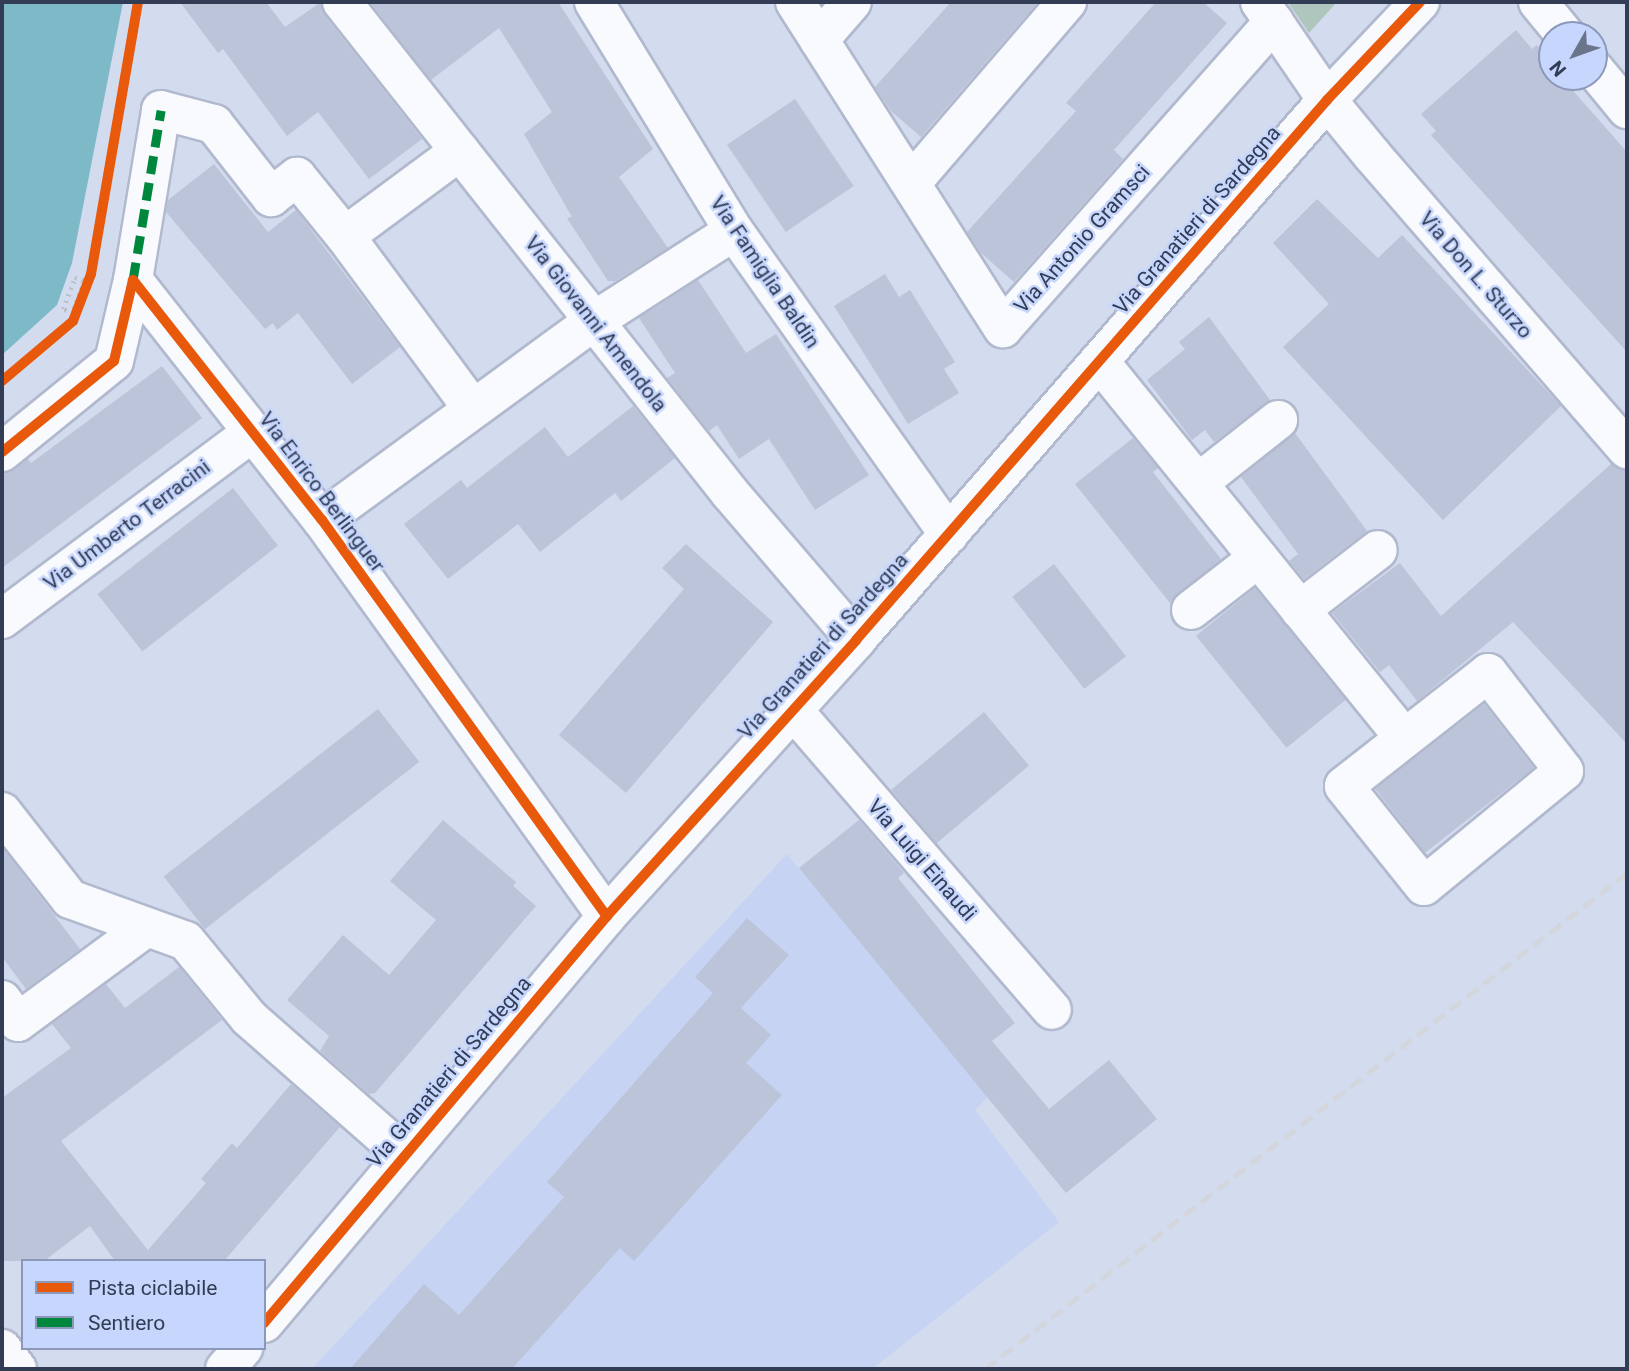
<!DOCTYPE html>
<style>
body{margin:0}
#map{position:relative;width:1629px;height:1371px;overflow:hidden;background:#d3dbef;font-family:Roboto,sans-serif}
div>[style]{position:absolute}
.built>*{inset:0;background:#c6d3f3}
.green>*{inset:0;background:#afc6be}
.water>*{inset:0;background:#7eb9c7}
.building>*{inset:0;background:#bcc4d9;transform-origin:0 0}
.path>*{height:4.5px;margin-top:-2.25px;transform-origin:0;background:repeating-linear-gradient(90deg,#bcc0ca 0 2px,transparent 0 7px)}
.roads{filter:drop-shadow(2px 0 #b1b9ce) drop-shadow(-2px 0 #b1b9ce) drop-shadow(0 2px #b1b9ce) drop-shadow(0 -2px #b1b9ce)}
.minor>*{height:38px;margin:-19px;padding:0 19px;transform-origin:19px;border-radius:19px;background:#f8fafd}
.tertiary>*{height:38px;margin:-19px;padding:0 19px;transform-origin:19px;border-radius:19px;background:#f8fafd}
.rail>*{height:5px;margin-top:-2.5px;transform-origin:0;background:repeating-linear-gradient(90deg,#d3d6dc 0 14px,transparent 0 21px)}
.quiet>*{height:9px;margin-top:-4.5px;transform-origin:0;background:repeating-linear-gradient(90deg,#00873e 0 18px,transparent 0 27px)}
.cycleway>*{height:10px;margin:-5px;padding:0 5px;transform-origin:5px;border-radius:5px;background:#e8590c}
span{translate:-50% -50%;white-space:nowrap;text-align:center;line-height:1.15;-webkit-text-stroke:5px #c6d6fc;paint-order:stroke}
.street-label{font-size:21px;color:#323c55}
.frame{position:absolute;inset:0;border:4px solid #323c55;pointer-events:none}
.legend{position:absolute;left:21px;top:1259px;width:245px;height:91px;box-sizing:border-box;background:#c6d6fc;border:2px solid #8b98b9;margin:0;padding:9px 12px;list-style:none;font-size:21px;color:#323c55}
.legend li{display:flex;align-items:center;gap:14px;height:35px}
.legend b{width:35px;border:2px solid #8b98b9}
.north{position:absolute;left:1538px;top:21px;width:70px;height:70px;box-sizing:border-box;background:#c6d6fc;border:2px solid #8b98b9;border-radius:50%;rotate:230deg;font-size:19px;font-weight:700;line-height:28px;text-align:center;color:#323c55}
.north::after{content:'';display:block;margin:auto;width:24px;height:32px;background:#6a748b;clip-path:polygon(50% 0,100% 100%,50% 72%,0 100%)}
</style>
<div id="map">
<div class="built">
<i style="clip-path:polygon(787px 854px,989px 1096px,975px 1110px,1059px 1222px,872px 1369px,312px 1369px)"></i>
</div>
<div class="green">
<i style="clip-path:polygon(1288px 2px,1337px 2px,1309px 33px)"></i>
</div>
<div class="water">
<i style="clip-path:polygon(2px 2px,123px 2px,72px 263px,57px 305px,2px 355px)"></i>
</div>
<div class="building">
<i style="clip-path:polygon(180px 2px,266px 2px,285px 27px,321px 2px,325px 16px,422px 139px,369px 179px,318px 112px,287px 136px,223px 49px,218px 53px)"></i>
<i style="clip-path:polygon(370px 2px,558px 2px,653px 149px,619px 177px,668px 248px,615px 281px,608px 281px,567px 218px,572px 217px,524px 134px,552px 112px,499px 28px,431px 80px)"></i>
<i style="clip-path:polygon(951px 2px,1038px 2px,921px 137px,891px 111px,875px 87px)"></i>
<i style="clip-path:polygon(1156px 2px,1203px 2px,1227px 23px,1114px 150px,1123px 159px,1014px 282px,981px 253px,967px 232px,1076px 111px,1066px 103px)"></i>
<i style="clip-path:polygon(1516px 30px,1532px 49px,1537px 45px,1552px 61px,1552px 77px,1561px 77px,1627px 152px,1627px 352px,1431px 135px,1436px 131px,1421px 114px)"></i>
<i style="left:795px;top:99px;width:105px;height:82px;rotate:56deg"></i>
<i style="clip-path:polygon(214px 164px,268px 232px,296px 210px,400px 347px,352px 384px,298px 313px,277px 330px,273px 323px,265px 329px,166px 212px,168px 200px)"></i>
<i style="clip-path:polygon(1317px 199px,1378px 258px,1402px 235px,1561px 406px,1443px 520px,1283px 347px,1329px 304px,1273px 243px)"></i>
<i style="clip-path:polygon(885px 274px,899px 297px,910px 290px,955px 362px,944px 369px,959px 393px,908px 424px,834px 306px)"></i>
<i style="clip-path:polygon(698px 280px,746px 353px,776px 334px,869px 475px,815px 510px,769px 439px,739px 459px,717px 425px,709px 431px,667px 378px,675px 373px,639px 318px)"></i>
<i style="clip-path:polygon(1209px 317px,1270px 400px,1214px 442px,1205px 430px,1192px 440px,1147px 380px,1185px 349px,1179px 342px)"></i>
<i style="clip-path:polygon(162px 366px,202px 418px,2px 568px,2px 474px,28px 459px,31px 463px)"></i>
<i style="clip-path:polygon(633px 406px,675px 458px,621px 501px,615px 493px,540px 552px,518px 524px,448px 579px,404px 524px,461px 480px,467px 488px,545px 427px,568px 457px)"></i>
<i style="clip-path:polygon(1295px 433px,1367px 531px,1304px 579px,1289px 561px,1298px 554px,1241px 477px)"></i>
<i style="clip-path:polygon(1133px 438px,1158px 468px,1153px 472px,1221px 559px,1170px 603px,1075px 484px)"></i>
<i style="clip-path:polygon(1611px 464px,1627px 470px,1627px 744px,1513px 622px,1417px 701px,1389px 665px,1380px 672px,1332px 613px,1400px 563px,1441px 616px)"></i>
<i style="left:233px;top:488px;width:73px;height:172px;rotate:52deg"></i>
<i style="clip-path:polygon(686px 544px,773px 622px,626px 793px,559px 735px,684px 589px,662px 568px)"></i>
<i style="left:1054px;top:564px;width:117px;height:53px;rotate:52deg"></i>
<i style="left:1255px;top:588px;width:144px;height:76px;rotate:51deg"></i>
<i style="left:1484px;top:704px;width:81px;height:138px;rotate:52deg"></i>
<i style="left:378px;top:709px;width:67px;height:272px;rotate:52deg"></i>
<i style="left:984px;top:712px;width:70px;height:121px;rotate:50deg"></i>
<i style="clip-path:polygon(443px 820px,516px 882px,513px 886px,536px 906px,375px 1093px,369px 1094px,320px 1051px,329px 1036px,287px 1000px,343px 935px,389px 975px,436px 920px,390px 881px)"></i>
<i style="clip-path:polygon(859px 820px,904px 873px,898px 878px,1015px 1023px,992px 1041px,1049px 1109px,1109px 1060px,1157px 1119px,1066px 1193px,799px 868px)"></i>
<i style="clip-path:polygon(2px 847px,80px 949px,26px 989px,2px 957px)"></i>
<i style="clip-path:polygon(747px 918px,789px 955px,741px 1008px,771px 1035px,746px 1063px,782px 1095px,634px 1261px,620px 1248px,512px 1369px,350px 1369px,424px 1284px,459px 1315px,564px 1197px,547px 1182px,713px 993px,695px 977px)"></i>
<i style="clip-path:polygon(179px 967px,222px 1020px,61px 1141px,148px 1250px,206px 1183px,201px 1179px,232px 1143px,237px 1148px,291px 1084px,340px 1127px,224px 1261px,115px 1261px,90px 1226px,44px 1261px,2px 1261px,2px 1098px,71px 1048px,52px 1024px,106px 984px,125px 1008px)"></i>
</div>
<div class="path">
<i style="left:75px;top:277px;width:11px;rotate:22deg"></i>
<i style="left:85px;top:281px;width:34px;rotate:111deg"></i>
<i style="left:73px;top:313px;width:11px;rotate:-158deg"></i>
<i style="left:63px;top:309px;width:34px;rotate:-69deg"></i>
</div>
<div class="roads">
<div class="minor">
<i style="left:342px;top:2px;width:626px;rotate:51.68deg"></i>
<i style="left:730px;top:493px;width:194px;rotate:49.4deg"></i>
<i style="left:594px;top:2px;width:268px;rotate:58.6deg"></i>
<i style="left:734px;top:231px;width:372px;rotate:54.7deg"></i>
<i style="left:795px;top:2px;width:387px;rotate:57.5deg"></i>
<i style="left:1003px;top:328px;width:409px;rotate:-48.5deg"></i>
<i style="left:1260px;top:2px;width:119px;rotate:55.6deg"></i>
<i style="left:1327px;top:100px;width:72px;rotate:50.6deg"></i>
<i style="left:1373px;top:156px;width:388px;rotate:49.1deg"></i>
<i style="left:1538px;top:2px;width:43px;rotate:50.7deg"></i>
<i style="left:819px;top:40px;width:50px;rotate:-49deg"></i>
<i style="left:1594px;top:69px;width:52px;rotate:50.5deg"></i>
<i style="left:912px;top:182px;width:238px;rotate:-49.3deg"></i>
<i style="left:345px;top:236px;width:215px;rotate:53.5deg"></i>
<i style="left:133px;top:280px;width:172px;rotate:-80.6deg"></i>
<i style="left:161px;top:110px;width:55px;rotate:14.8deg"></i>
<i style="left:214px;top:124px;width:93px;rotate:52deg"></i>
<i style="left:271px;top:197px;width:33px;rotate:-38deg"></i>
<i style="left:297px;top:177px;width:76px;rotate:50.9deg"></i>
<i style="left:345px;top:236px;width:143px;rotate:-36.5deg"></i>
<i style="left:1099px;top:361px;width:484px;rotate:51deg"></i>
<i style="left:2px;top:452px;width:144px;rotate:-39.1deg"></i>
<i style="left:114px;top:361px;width:83px;rotate:-76.8deg"></i>
<i style="left:133px;top:280px;width:305px;rotate:51.8deg"></i>
<i style="left:322px;top:520px;width:488px;rotate:54.3deg"></i>
<i style="left:1198px;top:483px;width:102px;rotate:-38.2deg"></i>
<i style="left:322px;top:520px;width:337px;rotate:-36.2deg"></i>
<i style="left:594px;top:321px;width:166px;rotate:-32.7deg"></i>
<i style="left:1191px;top:610px;width:85px;rotate:-37.8deg"></i>
<i style="left:1300px;top:610px;width:98px;rotate:-37.6deg"></i>
<i style="left:2px;top:619px;width:313px;rotate:-36.7deg"></i>
<i style="left:1488px;top:673px;width:124px;rotate:52.2deg"></i>
<i style="left:1564px;top:771px;width:181px;rotate:140.6deg"></i>
<i style="left:1424px;top:886px;width:128px;rotate:-128.7deg"></i>
<i style="left:1344px;top:786px;width:183px;rotate:-38.1deg"></i>
<i style="left:793px;top:710px;width:396px;rotate:49.2deg"></i>
<i style="left:2px;top:812px;width:110px;rotate:52deg"></i>
<i style="left:70px;top:899px;width:123px;rotate:19.9deg"></i>
<i style="left:186px;top:941px;width:99px;rotate:50.7deg"></i>
<i style="left:249px;top:1018px;width:208px;rotate:41.3deg"></i>
<i style="left:2px;top:1000px;width:27px;rotate:54deg"></i>
<i style="left:18px;top:1022px;width:160px;rotate:-36.4deg"></i>
<i style="left:2px;top:1349px;width:25px;rotate:53deg"></i>
</div>
<div class="tertiary">
<i style="left:264px;top:1323px;width:532px;rotate:-49.88deg"></i>
<i style="left:607px;top:916px;width:372px;rotate:-47.9deg"></i>
<i style="left:856px;top:640px;width:717px;rotate:-48.9deg"></i>
<i style="left:1327px;top:100px;width:135px;rotate:-46.5deg"></i>
<i style="left:225px;top:1369px;width:28px;rotate:-49deg"></i>
</div>
</div>
<div class="rail">
<i style="left:985px;top:1369px;width:811px;rotate:-37.69deg"></i>
</div>
<div class="quiet">
<i style="left:133px;top:280px;width:172px;rotate:-80.6deg"></i>
</div>
<div class="cycleway">
<i style="left:2px;top:381px;width:93px;rotate:-40.2deg"></i>
<i style="left:73px;top:321px;width:50px;rotate:-69deg"></i>
<i style="left:91px;top:274px;width:276px;rotate:-80.2deg"></i>
<i style="left:2px;top:452px;width:144px;rotate:-39.1deg"></i>
<i style="left:114px;top:361px;width:83px;rotate:-76.8deg"></i>
<i style="left:133px;top:280px;width:305px;rotate:51.8deg"></i>
<i style="left:322px;top:520px;width:488px;rotate:54.3deg"></i>
<i style="left:264px;top:1323px;width:532px;rotate:-49.88deg"></i>
<i style="left:607px;top:916px;width:372px;rotate:-47.9deg"></i>
<i style="left:856px;top:640px;width:717px;rotate:-48.9deg"></i>
<i style="left:1327px;top:100px;width:135px;rotate:-46.5deg"></i>
</div>
<div class="street-label">
<span style="left:1197px;top:220px;rotate:-49deg">Via Granatieri di Sardegna</span>
<span style="left:1082px;top:239px;rotate:-48deg">Via Antonio Gramsci</span>
<span style="left:765px;top:272px;rotate:56deg">Via Famiglia Baldin</span>
<span style="left:1476px;top:275px;rotate:49deg">Via Don L. Sturzo</span>
<span style="left:596px;top:324px;rotate:52deg">Via Giovanni Amendola</span>
<span style="left:322px;top:492px;rotate:53deg">Via Enrico Berlinguer</span>
<span style="left:127px;top:525px;rotate:-37deg">Via Umberto Terracini</span>
<span style="left:823px;top:646px;rotate:-48deg">Via Granatieri di Sardegna</span>
<span style="left:922px;top:860px;rotate:49deg">Via Luigi Einaudi</span>
<span style="left:449px;top:1072px;rotate:-50deg">Via Granatieri di Sardegna</span>
</div>
<div class="frame"></div>
<ul class="legend">
<li><b style="height:9px;background:#e8590c"></b>Pista ciclabile</li>
<li><b style="height:9px;background:#00873e"></b>Sentiero</li>
</ul>
<div class="north">N</div>
</div>
